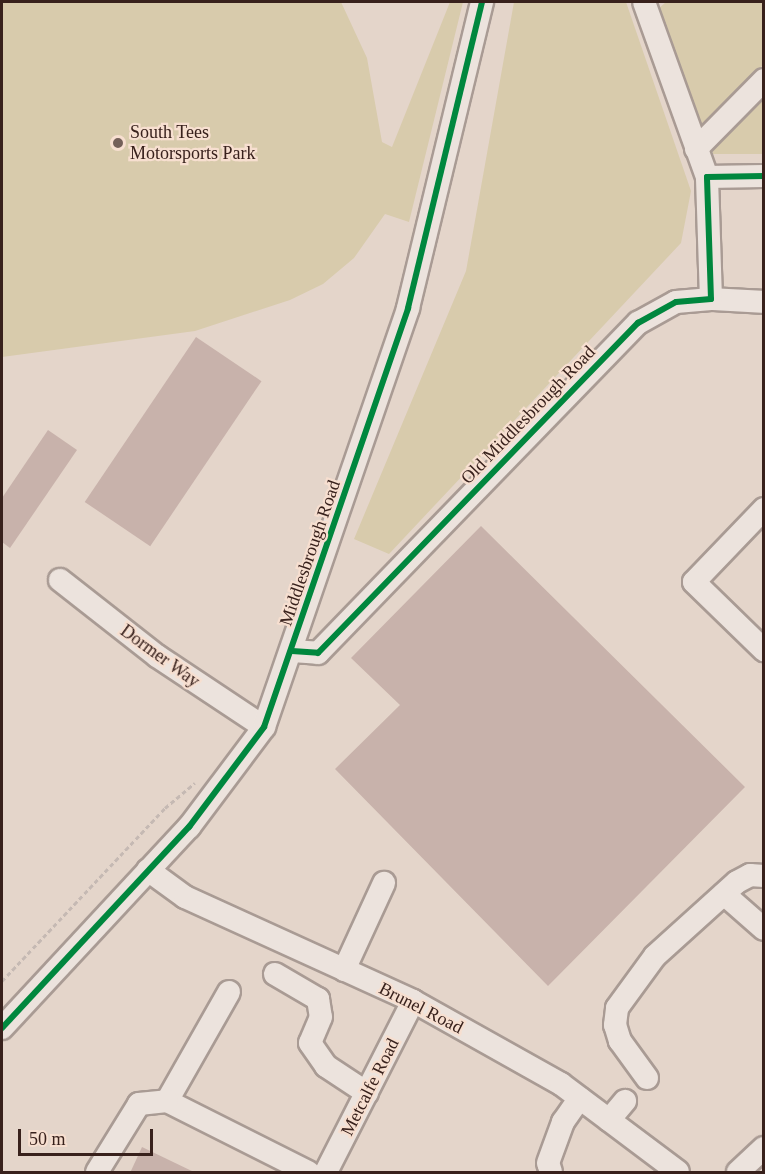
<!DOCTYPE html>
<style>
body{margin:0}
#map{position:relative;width:765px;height:1174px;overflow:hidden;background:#e4d5ca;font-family:"Times New Roman",serif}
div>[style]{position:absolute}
.green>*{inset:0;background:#d8cbac}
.building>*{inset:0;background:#c8b2ab;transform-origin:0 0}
.path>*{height:3px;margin-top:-1.5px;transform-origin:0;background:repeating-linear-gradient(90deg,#c5b9b3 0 4.5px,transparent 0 7.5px)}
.roads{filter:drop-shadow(2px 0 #a99b94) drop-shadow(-2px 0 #a99b94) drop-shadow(0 2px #a99b94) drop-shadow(0 -2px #a99b94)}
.minor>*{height:22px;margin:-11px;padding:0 11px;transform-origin:11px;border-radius:11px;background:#ece3dd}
.cycleway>*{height:6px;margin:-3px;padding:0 3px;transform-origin:3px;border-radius:3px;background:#00873e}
.dots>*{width:16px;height:16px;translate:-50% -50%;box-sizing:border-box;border:3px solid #f7dfd0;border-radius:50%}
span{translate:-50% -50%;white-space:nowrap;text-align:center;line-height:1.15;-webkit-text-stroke:4.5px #f7dfd0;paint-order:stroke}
.poi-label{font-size:18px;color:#38211c}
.left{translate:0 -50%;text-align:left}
.street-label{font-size:18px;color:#38211c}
.frame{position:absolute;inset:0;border:3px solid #38211c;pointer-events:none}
.scale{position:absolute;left:18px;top:1129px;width:135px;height:27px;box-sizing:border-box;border:3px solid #38211c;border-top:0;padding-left:8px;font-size:18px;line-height:21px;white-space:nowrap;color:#38211c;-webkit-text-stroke:4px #f7dfd0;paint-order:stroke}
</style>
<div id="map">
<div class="green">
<i style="clip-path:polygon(2px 2px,341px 2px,367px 58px,382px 142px,392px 147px,450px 2px,463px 2px,409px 222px,385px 214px,354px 258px,323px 284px,290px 300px,195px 331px,2px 357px)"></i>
<i style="clip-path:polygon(514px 2px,626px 2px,691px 191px,681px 243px,389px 554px,354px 539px,466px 271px)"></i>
<i style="clip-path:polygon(666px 2px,763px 2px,763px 65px,705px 124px,700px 123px,658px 9px)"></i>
<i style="clip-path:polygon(763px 97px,763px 154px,713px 154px,712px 148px)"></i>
</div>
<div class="building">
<i style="left:196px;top:337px;width:79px;height:199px;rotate:34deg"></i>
<i style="clip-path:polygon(48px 430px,77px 450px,10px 548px,2px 542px,2px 498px)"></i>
<i style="clip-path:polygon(481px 526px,745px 787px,548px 986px,335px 769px,400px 705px,351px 658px)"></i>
<i style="clip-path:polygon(142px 1147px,196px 1173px,130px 1173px)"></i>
</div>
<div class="path">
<i style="left:2px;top:981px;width:238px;rotate:-46.7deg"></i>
<i style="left:165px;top:808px;width:39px;rotate:-40deg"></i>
</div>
<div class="roads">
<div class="minor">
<i style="left:696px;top:149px;width:97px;rotate:-45.4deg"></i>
<i style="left:707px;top:177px;width:57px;rotate:-1deg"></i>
<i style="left:711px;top:299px;width:53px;rotate:3.2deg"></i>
<i style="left:764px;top:509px;width:101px;rotate:133.8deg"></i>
<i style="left:694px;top:582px;width:98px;rotate:44.2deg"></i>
<i style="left:60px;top:580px;width:123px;rotate:38.1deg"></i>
<i style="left:157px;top:656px;width:128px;rotate:33.6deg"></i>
<i style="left:292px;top:651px;width:26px;rotate:4deg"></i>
<i style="left:318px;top:653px;width:460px;rotate:-45.9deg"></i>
<i style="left:638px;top:323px;width:43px;rotate:-28.9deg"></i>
<i style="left:676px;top:302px;width:35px;rotate:-5deg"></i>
<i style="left:711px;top:299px;width:122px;rotate:-91.9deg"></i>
<i style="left:707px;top:177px;width:186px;rotate:-109.8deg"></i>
<i style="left:148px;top:870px;width:46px;rotate:36.1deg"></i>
<i style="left:185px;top:897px;width:251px;rotate:24.5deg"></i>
<i style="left:413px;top:1001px;width:170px;rotate:29.3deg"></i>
<i style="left:561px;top:1084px;width:146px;rotate:36.9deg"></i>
<i style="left:724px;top:894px;width:53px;rotate:41.2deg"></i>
<i style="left:344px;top:970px;width:96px;rotate:-65.3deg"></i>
<i style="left:275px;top:974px;width:50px;rotate:30.2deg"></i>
<i style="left:318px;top:999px;width:18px;rotate:81deg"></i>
<i style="left:321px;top:1017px;width:28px;rotate:113deg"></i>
<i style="left:310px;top:1043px;width:28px;rotate:55deg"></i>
<i style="left:326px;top:1066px;width:49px;rotate:33.4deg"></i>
<i style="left:229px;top:992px;width:125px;rotate:119.6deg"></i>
<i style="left:167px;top:1101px;width:158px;rotate:26.7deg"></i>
<i style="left:2px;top:1028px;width:275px;rotate:-47.1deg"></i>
<i style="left:189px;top:827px;width:125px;rotate:-53.1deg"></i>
<i style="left:264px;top:727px;width:443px;rotate:-71deg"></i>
<i style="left:408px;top:308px;width:315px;rotate:-76.4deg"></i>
<i style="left:647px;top:1078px;width:46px;rotate:-126.1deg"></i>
<i style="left:620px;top:1041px;width:17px;rotate:-107deg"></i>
<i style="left:615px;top:1025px;width:17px;rotate:-83deg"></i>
<i style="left:617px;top:1008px;width:64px;rotate:-53.8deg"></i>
<i style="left:655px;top:956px;width:110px;rotate:-42.1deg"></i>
<i style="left:737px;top:882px;width:15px;rotate:-28deg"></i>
<i style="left:750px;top:875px;width:14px;rotate:4deg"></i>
<i style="left:609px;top:1120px;width:25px;rotate:-50deg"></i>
<i style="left:97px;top:1172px;width:80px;rotate:-58.3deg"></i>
<i style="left:139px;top:1104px;width:28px;rotate:-6deg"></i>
<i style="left:326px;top:1172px;width:192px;rotate:-63deg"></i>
<i style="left:551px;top:1172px;width:9px;rotate:-108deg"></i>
<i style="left:548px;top:1163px;width:44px;rotate:-69.9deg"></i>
<i style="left:563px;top:1122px;width:29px;rotate:-55deg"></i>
<i style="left:738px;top:1172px;width:35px;rotate:-43deg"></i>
</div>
</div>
<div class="cycleway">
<i style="left:292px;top:651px;width:26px;rotate:4deg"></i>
<i style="left:318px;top:653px;width:460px;rotate:-45.9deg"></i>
<i style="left:638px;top:323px;width:43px;rotate:-28.9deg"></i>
<i style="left:676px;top:302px;width:35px;rotate:-5deg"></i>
<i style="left:711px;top:299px;width:122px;rotate:-91.9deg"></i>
<i style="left:707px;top:177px;width:57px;rotate:-1deg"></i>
<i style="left:2px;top:1028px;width:275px;rotate:-47.1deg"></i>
<i style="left:189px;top:827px;width:125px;rotate:-53.1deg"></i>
<i style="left:264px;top:727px;width:443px;rotate:-71deg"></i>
<i style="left:408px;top:308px;width:315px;rotate:-76.4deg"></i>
</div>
<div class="dots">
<i style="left:118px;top:143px;background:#746059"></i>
</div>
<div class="poi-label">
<span class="left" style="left:130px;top:143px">South Tees<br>Motorsports Park</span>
</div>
<div class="street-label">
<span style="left:528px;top:415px;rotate:-46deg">Old Middlesbrough Road</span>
<span style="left:310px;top:553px;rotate:-71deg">Middlesbrough Road</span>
<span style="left:160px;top:656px;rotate:36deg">Dormer Way</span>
<span style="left:421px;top:1008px;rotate:27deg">Brunel Road</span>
<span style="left:370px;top:1087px;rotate:-63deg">Metcalfe Road</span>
</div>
<div class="frame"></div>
<div class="scale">50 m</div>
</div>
